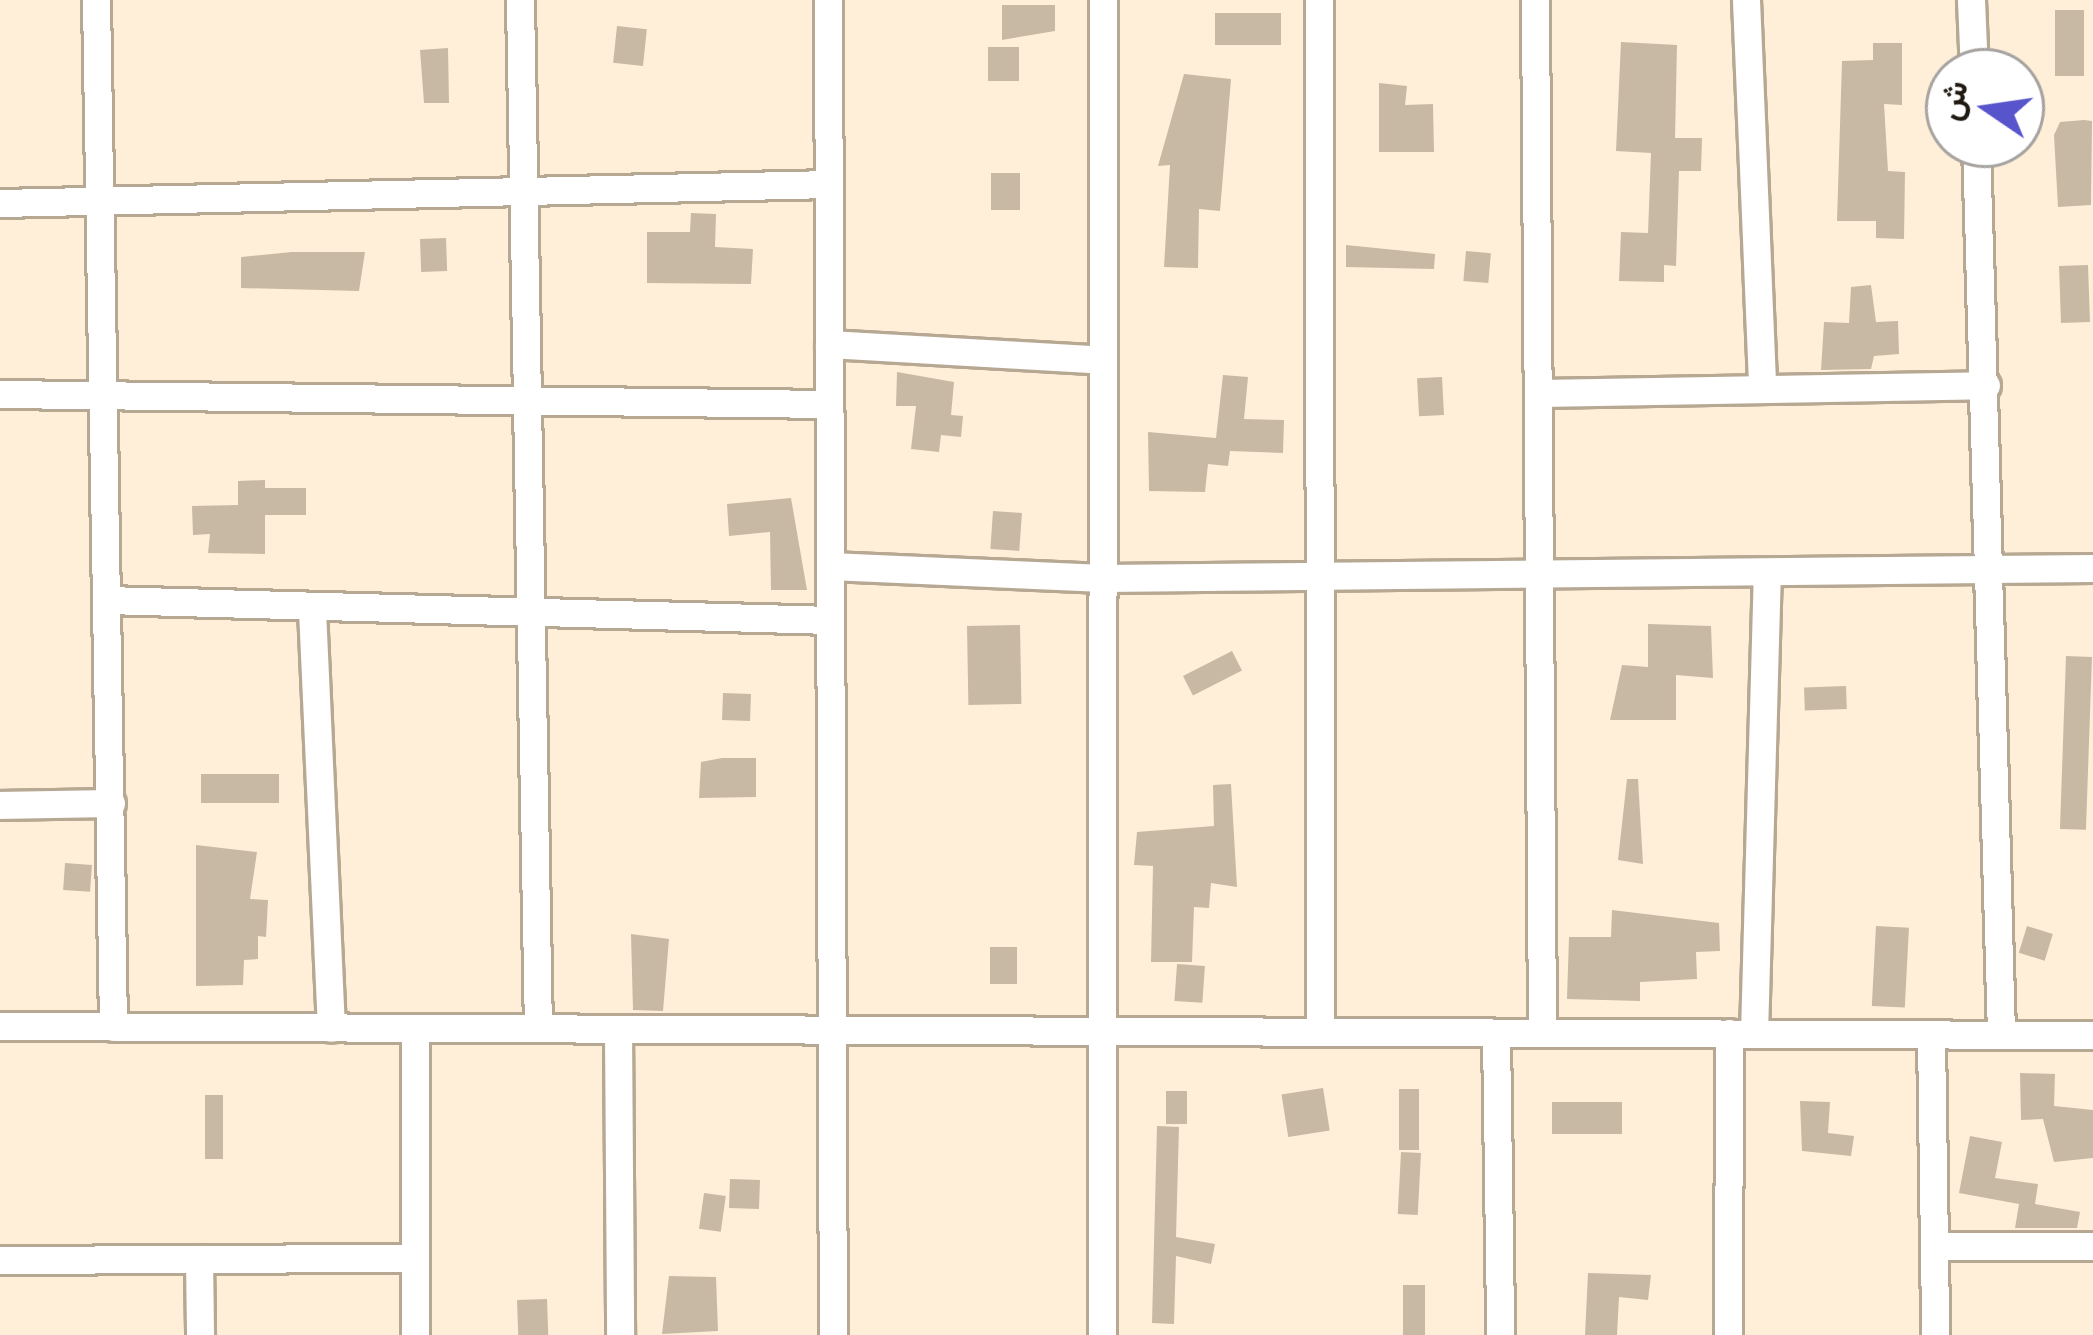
<!DOCTYPE html>
<meta charset="utf-8">
<style>
body{margin:0}
#map{position:relative;width:2093px;height:1335px;overflow:hidden;background:#ffefd8;font-family:"Work Sans",Vazirmatn,sans-serif}
div>[style]{position:absolute}
.building>*{inset:0;background:#c8b9a4;transform-origin:0 0}
.roads{filter:drop-shadow(3px 0 #b7a893) drop-shadow(-3px 0 #b7a893) drop-shadow(0 3px #b7a893) drop-shadow(0 -3px #b7a893)}
.minor>*{height:27px;margin:-13.5px;padding:0 13.5px;transform-origin:13.5px;border-radius:13.5px;background:#fff}
span{translate:-50% -50%;white-space:nowrap;text-align:center;line-height:1.15;-webkit-text-stroke:10px #fff;paint-order:stroke}
.north{position:absolute;left:1925px;top:48px;width:120px;height:120px;box-sizing:border-box;background:#fff;border:3px solid #a6a3a0;border-radius:50%;rotate:283deg;font-size:33px;font-weight:700;line-height:48px;text-align:center;color:#201a12}
.north::after{content:'';display:block;margin:auto;width:42px;height:54px;background:#5854cc;clip-path:polygon(50% 0,100% 100%,50% 72%,0 100%)}
</style>
<div id="map">
<div class="building">
<i style="clip-path:polygon(1002px 5px,1055px 5px,1055px 31px,1002px 40px)"></i>
<i style="left:2055px;top:10px;width:29px;height:66px"></i>
<i style="left:1215px;top:13px;width:66px;height:32px"></i>
<i style="left:617px;top:26px;width:30px;height:37px;rotate:6deg"></i>
<i style="clip-path:polygon(1621px 42px,1677px 45px,1675px 138px,1702px 138px,1701px 171px,1679px 171px,1676px 266px,1664px 265px,1664px 282px,1619px 281px,1621px 232px,1648px 233px,1651px 153px,1616px 151px)"></i>
<i style="clip-path:polygon(1873px 43px,1902px 43px,1902px 105px,1884px 104px,1888px 171px,1905px 172px,1904px 239px,1876px 238px,1876px 221px,1837px 221px,1842px 61px,1873px 60px)"></i>
<i style="left:988px;top:47px;width:31px;height:34px"></i>
<i style="clip-path:polygon(448px 48px,449px 103px,424px 103px,420px 50px)"></i>
<i style="clip-path:polygon(1184px 74px,1231px 79px,1220px 211px,1199px 209px,1198px 268px,1164px 267px,1170px 165px,1158px 166px)"></i>
<i style="clip-path:polygon(1379px 83px,1407px 86px,1405px 105px,1433px 104px,1434px 152px,1379px 152px)"></i>
<i style="clip-path:polygon(2084px 120px,2092px 121px,2091px 205px,2058px 207px,2054px 135px,2060px 122px)"></i>
<i style="left:991px;top:173px;width:29px;height:37px"></i>
<i style="clip-path:polygon(691px 213px,716px 214px,715px 247px,753px 249px,751px 284px,647px 283px,647px 232px,690px 232px)"></i>
<i style="left:446px;top:238px;width:33px;height:26px;rotate:88deg"></i>
<i style="clip-path:polygon(1346px 245px,1435px 254px,1434px 269px,1346px 267px)"></i>
<i style="left:1466px;top:251px;width:25px;height:30px;rotate:5deg"></i>
<i style="clip-path:polygon(292px 252px,365px 252px,359px 291px,241px 288px,241px 257px)"></i>
<i style="left:2088px;top:265px;width:57px;height:29px;rotate:88deg"></i>
<i style="clip-path:polygon(1871px 285px,1876px 322px,1898px 321px,1899px 354px,1874px 356px,1871px 369px,1821px 370px,1824px 322px,1849px 323px,1851px 287px)"></i>
<i style="clip-path:polygon(897px 372px,954px 382px,951px 415px,963px 416px,961px 437px,941px 435px,939px 452px,911px 449px,916px 406px,896px 406px)"></i>
<i style="clip-path:polygon(1223px 375px,1248px 377px,1244px 419px,1284px 420px,1283px 453px,1230px 451px,1228px 466px,1208px 464px,1205px 492px,1149px 491px,1148px 432px,1216px 438px)"></i>
<i style="left:1442px;top:377px;width:38px;height:25px;rotate:87deg"></i>
<i style="clip-path:polygon(265px 480px,265px 488px,306px 488px,306px 515px,265px 515px,265px 554px,208px 553px,210px 534px,193px 535px,192px 506px,238px 505px,238px 481px)"></i>
<i style="clip-path:polygon(791px 498px,807px 590px,771px 590px,770px 532px,729px 536px,727px 504px)"></i>
<i style="left:993px;top:511px;width:29px;height:38px;rotate:4deg"></i>
<i style="clip-path:polygon(1648px 624px,1711px 626px,1713px 678px,1676px 675px,1676px 720px,1610px 720px,1622px 665px,1648px 667px)"></i>
<i style="left:1020px;top:625px;width:79px;height:53px;rotate:89deg"></i>
<i style="left:1232px;top:651px;width:22px;height:55px;rotate:63deg"></i>
<i style="left:2066px;top:656px;width:26px;height:173px;rotate:2deg"></i>
<i style="left:1846px;top:686px;width:23px;height:42px;rotate:88deg"></i>
<i style="left:723px;top:693px;width:28px;height:27px;rotate:2deg"></i>
<i style="clip-path:polygon(722px 758px,756px 758px,756px 797px,699px 798px,701px 762px)"></i>
<i style="left:201px;top:774px;width:78px;height:29px"></i>
<i style="clip-path:polygon(1627px 779px,1638px 779px,1643px 864px,1618px 860px)"></i>
<i style="clip-path:polygon(1231px 784px,1237px 887px,1211px 883px,1209px 908px,1194px 907px,1192px 962px,1151px 962px,1153px 866px,1134px 865px,1137px 832px,1214px 826px,1213px 785px)"></i>
<i style="clip-path:polygon(196px 845px,257px 852px,250px 899px,268px 900px,266px 937px,258px 936px,258px 959px,244px 960px,243px 985px,196px 986px)"></i>
<i style="left:65px;top:863px;width:27px;height:27px;rotate:4deg"></i>
<i style="clip-path:polygon(1612px 910px,1719px 923px,1720px 951px,1696px 952px,1697px 979px,1640px 982px,1640px 1001px,1567px 999px,1569px 937px,1611px 937px)"></i>
<i style="left:1876px;top:926px;width:33px;height:80px;rotate:3deg"></i>
<i style="left:2027px;top:926px;width:27px;height:28px;rotate:17deg"></i>
<i style="clip-path:polygon(631px 934px,669px 939px,663px 1011px,633px 1010px)"></i>
<i style="left:990px;top:947px;width:27px;height:37px"></i>
<i style="left:1177px;top:964px;width:28px;height:37px;rotate:4deg"></i>
<i style="clip-path:polygon(2020px 1073px,2055px 1074px,2054px 1106px,2093px 1110px,2093px 1158px,2054px 1162px,2043px 1119px,2021px 1120px)"></i>
<i style="left:1323px;top:1088px;width:43px;height:42px;rotate:81deg"></i>
<i style="left:1399px;top:1089px;width:20px;height:61px"></i>
<i style="left:1166px;top:1091px;width:21px;height:33px"></i>
<i style="left:205px;top:1095px;width:18px;height:64px"></i>
<i style="clip-path:polygon(1800px 1101px,1830px 1102px,1828px 1133px,1854px 1136px,1851px 1156px,1802px 1151px)"></i>
<i style="left:1552px;top:1102px;width:70px;height:32px"></i>
<i style="clip-path:polygon(1157px 1126px,1179px 1127px,1176px 1237px,1215px 1244px,1211px 1264px,1176px 1256px,1174px 1324px,1152px 1323px)"></i>
<i style="clip-path:polygon(1970px 1136px,2002px 1142px,1995px 1178px,2038px 1184px,2035px 1204px,2080px 1212px,2077px 1228px,2015px 1228px,2019px 1204px,1959px 1193px)"></i>
<i style="left:1401px;top:1152px;width:20px;height:62px;rotate:3deg"></i>
<i style="left:730px;top:1179px;width:30px;height:29px;rotate:2deg"></i>
<i style="left:704px;top:1193px;width:22px;height:36px;rotate:8deg"></i>
<i style="clip-path:polygon(1588px 1273px,1651px 1275px,1648px 1300px,1619px 1297px,1617px 1335px,1585px 1335px)"></i>
<i style="clip-path:polygon(669px 1276px,716px 1277px,718px 1331px,662px 1334px)"></i>
<i style="left:1403px;top:1285px;width:22px;height:50px"></i>
<i style="left:547px;top:1299px;width:36px;height:30px;rotate:88deg"></i>
</div>
<div class="roads">
<div class="minor">
<i style="left:96px;top:0;width:1027px;rotate:89.05deg"></i>
<i style="left:520px;top:0;width:1028px;rotate:89deg"></i>
<i style="left:828px;top:0;width:1335px;rotate:89.79deg"></i>
<i style="left:1319px;top:0;width:1032px;rotate:89.94deg"></i>
<i style="left:1535px;top:0;width:1032px;rotate:89.61deg"></i>
<i style="left:1746px;top:0;width:389px;rotate:87.6deg"></i>
<i style="left:1971px;top:0;width:72px;rotate:87.6deg"></i>
<i style="left:1976px;top:144px;width:891px;rotate:88.39deg"></i>
<i style="left:0;top:203px;width:828px;rotate:-1.31deg"></i>
<i style="left:829px;top:344px;width:274px;rotate:3.3deg"></i>
<i style="left:1539px;top:393px;width:447px;rotate:-1deg"></i>
<i style="left:0;top:394px;width:829px;rotate:0.69deg"></i>
<i style="left:830px;top:566px;width:273px;rotate:2.5deg"></i>
<i style="left:1103px;top:578px;width:990px;rotate:-0.58deg"></i>
<i style="left:106px;top:600px;width:724px;rotate:1.58deg"></i>
<i style="left:312px;top:610px;width:418px;rotate:87.4deg"></i>
<i style="left:0;top:805px;width:111px;rotate:-1deg"></i>
<i style="left:0;top:1026px;width:2093px;rotate:0.25deg"></i>
<i style="left:618px;top:1029px;width:306px;rotate:89.6deg"></i>
<i style="left:1496px;top:1033px;width:302px;rotate:89.2deg"></i>
<i style="left:1754px;top:1034px;width:462px;rotate:-88.4deg"></i>
<i style="left:1931px;top:1034px;width:301px;rotate:89.2deg"></i>
<i style="left:1934px;top:1246px;width:159px"></i>
<i style="left:199px;top:1259px;width:76px;rotate:89.2deg"></i>
<i style="left:0;top:1260px;width:415px;rotate:-0.3deg"></i>
<i style="left:415px;top:1335px;width:307px;rotate:-90deg"></i>
<i style="left:1102px;top:1335px;width:1335px;rotate:-89.96deg"></i>
<i style="left:1728px;top:1335px;width:302px;rotate:-89.8deg"></i>
</div>
</div>
<div class="north">ش</div>
</div>
